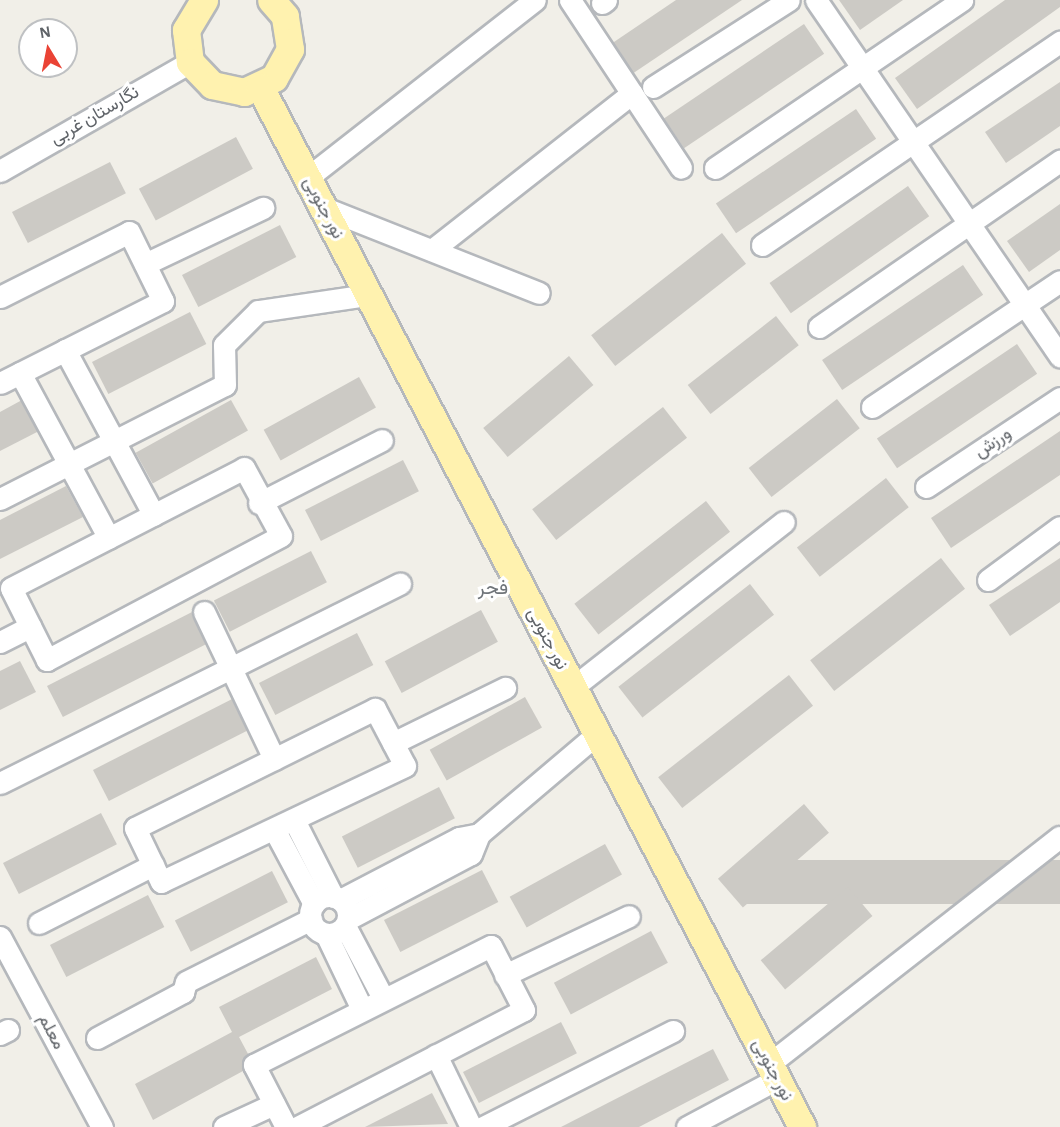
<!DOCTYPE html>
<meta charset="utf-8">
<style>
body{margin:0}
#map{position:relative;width:1060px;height:1127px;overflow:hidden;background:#f1efe8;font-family:"Alegreya Sans",Vazirmatn,sans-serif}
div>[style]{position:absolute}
.building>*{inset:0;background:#cccac5;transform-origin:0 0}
.roads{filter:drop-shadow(2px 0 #b5b8bc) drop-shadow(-2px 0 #b5b8bc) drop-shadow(0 2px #b5b8bc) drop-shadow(0 -2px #b5b8bc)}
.minor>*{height:21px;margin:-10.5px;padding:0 10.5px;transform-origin:10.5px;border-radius:10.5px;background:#fff}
.minor>.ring{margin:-10.5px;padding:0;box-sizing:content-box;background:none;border:21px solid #fff;border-radius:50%}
.major>*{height:27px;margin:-13.5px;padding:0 13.5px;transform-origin:13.5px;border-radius:13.5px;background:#fff2af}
span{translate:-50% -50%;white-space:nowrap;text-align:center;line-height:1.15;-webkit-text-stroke:6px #fff;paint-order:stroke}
.street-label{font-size:18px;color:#5f6368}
.neighbourhood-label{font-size:20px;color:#70757a}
.north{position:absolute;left:18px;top:18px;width:60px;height:60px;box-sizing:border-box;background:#fff;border:2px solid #bfc1c3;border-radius:50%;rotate:350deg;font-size:16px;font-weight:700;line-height:24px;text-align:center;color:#5f6368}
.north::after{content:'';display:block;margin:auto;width:21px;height:27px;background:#ea4335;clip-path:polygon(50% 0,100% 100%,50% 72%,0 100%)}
</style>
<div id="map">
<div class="building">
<i style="clip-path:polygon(676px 0,742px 0,632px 74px,611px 44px)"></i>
<i style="clip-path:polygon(839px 0,903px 0,860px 30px)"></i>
<i style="clip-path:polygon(1005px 0,1060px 0,1060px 7px,917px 109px,895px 78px)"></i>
<i style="left:804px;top:24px;width:36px;height:169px;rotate:56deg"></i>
<i style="clip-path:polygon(1060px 82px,1060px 126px,1006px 163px,985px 132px)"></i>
<i style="left:856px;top:109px;width:36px;height:169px;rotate:56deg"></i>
<i style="left:236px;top:137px;width:36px;height:110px;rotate:62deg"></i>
<i style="left:110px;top:162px;width:35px;height:110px;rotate:63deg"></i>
<i style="left:908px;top:186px;width:37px;height:169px;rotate:55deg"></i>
<i style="clip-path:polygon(1060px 204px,1060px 250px,1029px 272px,1007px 241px)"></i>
<i style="left:280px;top:225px;width:36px;height:110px;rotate:63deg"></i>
<i style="left:722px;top:233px;width:39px;height:166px;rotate:52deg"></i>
<i style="left:963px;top:265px;width:36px;height:170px;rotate:56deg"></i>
<i style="left:190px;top:312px;width:36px;height:110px;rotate:63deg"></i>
<i style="left:776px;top:316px;width:37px;height:112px;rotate:52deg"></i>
<i style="left:1017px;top:344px;width:36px;height:169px;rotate:56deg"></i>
<i style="left:569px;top:356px;width:38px;height:112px;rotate:50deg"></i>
<i style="left:359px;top:377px;width:35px;height:109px;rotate:61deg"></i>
<i style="left:837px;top:399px;width:37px;height:112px;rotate:52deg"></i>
<i style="clip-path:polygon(22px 400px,39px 431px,0 451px,0 412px)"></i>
<i style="left:231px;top:400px;width:35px;height:109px;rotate:61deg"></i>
<i style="left:663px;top:407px;width:39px;height:166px;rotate:52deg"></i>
<i style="clip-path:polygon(1060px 431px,1060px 475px,951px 548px,931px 518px)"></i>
<i style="left:403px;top:460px;width:35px;height:110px;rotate:63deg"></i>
<i style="left:886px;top:478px;width:37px;height:113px;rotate:52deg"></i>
<i style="clip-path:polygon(66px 486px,83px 517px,0 559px,0 520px)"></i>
<i style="left:706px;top:501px;width:39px;height:167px;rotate:52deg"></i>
<i style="left:311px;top:551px;width:35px;height:109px;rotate:63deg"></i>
<i style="left:941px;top:558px;width:39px;height:166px;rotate:52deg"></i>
<i style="clip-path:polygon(1060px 558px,1060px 602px,1010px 636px,989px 605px)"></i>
<i style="left:750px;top:584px;width:39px;height:167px;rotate:52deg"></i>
<i style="left:481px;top:610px;width:36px;height:109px;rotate:62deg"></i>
<i style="left:194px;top:611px;width:35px;height:165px;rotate:63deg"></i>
<i style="left:357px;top:633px;width:36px;height:110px;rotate:63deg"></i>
<i style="clip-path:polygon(20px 661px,36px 692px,0 710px,0 671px)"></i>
<i style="left:789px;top:675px;width:39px;height:166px;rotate:52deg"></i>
<i style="left:240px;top:695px;width:35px;height:165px;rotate:63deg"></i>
<i style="left:525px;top:697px;width:35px;height:109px;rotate:61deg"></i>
<i style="left:439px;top:787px;width:35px;height:109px;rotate:63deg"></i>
<i style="left:804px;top:804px;width:38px;height:114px;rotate:49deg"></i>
<i style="left:101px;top:813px;width:35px;height:110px;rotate:63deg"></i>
<i style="left:605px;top:844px;width:35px;height:109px;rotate:61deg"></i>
<i style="left:1060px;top:860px;width:44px;height:316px;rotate:90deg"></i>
<i style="left:482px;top:870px;width:36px;height:110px;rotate:63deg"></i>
<i style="left:272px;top:871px;width:35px;height:109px;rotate:63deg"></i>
<i style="left:848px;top:887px;width:38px;height:114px;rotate:50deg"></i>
<i style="left:148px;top:895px;width:36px;height:110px;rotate:63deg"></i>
<i style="left:651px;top:931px;width:36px;height:110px;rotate:62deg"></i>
<i style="clip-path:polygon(316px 957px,332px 989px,239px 1037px,254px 1065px,153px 1120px,135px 1084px,232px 1032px,219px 1007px)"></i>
<i style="left:561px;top:1022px;width:35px;height:110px;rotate:63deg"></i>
<i style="clip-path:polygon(713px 1049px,729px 1080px,639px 1127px,561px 1127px)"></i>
<i style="clip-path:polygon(432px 1093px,448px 1124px,365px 1127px)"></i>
</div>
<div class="roads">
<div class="minor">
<i style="left:570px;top:0;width:201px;rotate:56.5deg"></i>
<i style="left:816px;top:0;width:432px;rotate:55.6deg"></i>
<i style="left:602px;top:3px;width:5px;rotate:-37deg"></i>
<i style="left:653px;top:87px;width:161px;rotate:-32.6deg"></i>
<i style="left:715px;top:168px;width:299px;rotate:-34.2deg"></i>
<i style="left:0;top:171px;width:219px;rotate:-29.8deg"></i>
<i style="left:307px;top:178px;width:289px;rotate:-38deg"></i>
<i style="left:322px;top:207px;width:233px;rotate:21.6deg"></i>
<i style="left:762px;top:245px;width:361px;rotate:-34.3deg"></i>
<i style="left:432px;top:250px;width:254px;rotate:-38.1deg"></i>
<i style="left:145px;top:264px;width:131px;rotate:-25.4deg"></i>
<i style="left:0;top:297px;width:144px;rotate:-26.7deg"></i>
<i style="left:129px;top:232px;width:77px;rotate:63.8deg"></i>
<i style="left:163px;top:301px;width:182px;rotate:153.3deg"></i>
<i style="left:819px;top:327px;width:293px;rotate:-34.6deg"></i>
<i style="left:65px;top:350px;width:187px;rotate:61.7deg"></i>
<i style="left:20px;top:373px;width:187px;rotate:61.7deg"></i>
<i style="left:872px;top:407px;width:226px;rotate:-33.8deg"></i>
<i style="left:244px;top:468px;width:77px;rotate:61.4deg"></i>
<i style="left:281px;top:536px;width:265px;rotate:152.1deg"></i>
<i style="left:47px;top:660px;width:80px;rotate:-116.6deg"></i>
<i style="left:11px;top:588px;width:262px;rotate:-27.2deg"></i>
<i style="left:926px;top:487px;width:161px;rotate:-33.6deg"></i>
<i style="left:0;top:499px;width:252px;rotate:-26.9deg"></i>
<i style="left:225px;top:385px;width:40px;rotate:-91.4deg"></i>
<i style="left:224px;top:345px;width:48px;rotate:-45deg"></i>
<i style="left:258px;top:311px;width:111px;rotate:-8.3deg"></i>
<i style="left:259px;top:503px;width:138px;rotate:-27.1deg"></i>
<i style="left:988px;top:580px;width:89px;rotate:-36.4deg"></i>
<i style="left:204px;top:612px;width:163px;rotate:64.5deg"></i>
<i style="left:0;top:642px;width:34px;rotate:-27deg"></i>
<i style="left:572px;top:688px;width:269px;rotate:-38.1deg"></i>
<i style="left:375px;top:709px;width:64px;rotate:62.2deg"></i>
<i style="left:405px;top:766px;width:270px;rotate:154.6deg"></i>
<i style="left:161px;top:882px;width:60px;rotate:-115.7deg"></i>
<i style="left:135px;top:828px;width:268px;rotate:-26.4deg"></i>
<i style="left:393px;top:743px;width:125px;rotate:-26.2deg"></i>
<i style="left:0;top:783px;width:447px;rotate:-26.5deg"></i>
<i style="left:294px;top:820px;width:86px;rotate:63.1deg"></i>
<i style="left:274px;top:829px;width:85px;rotate:61.9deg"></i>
<i class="ring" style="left:310px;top:896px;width:17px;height:17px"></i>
<i style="left:340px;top:900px;width:134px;rotate:-27.5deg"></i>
<i style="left:459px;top:838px;width:20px;rotate:-11deg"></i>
<i style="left:348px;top:919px;width:139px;rotate:-27.9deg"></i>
<i style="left:471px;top:854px;width:22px;rotate:-68deg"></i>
<i style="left:479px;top:834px;width:155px;rotate:-40.3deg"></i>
<i style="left:39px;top:923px;width:128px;rotate:-27deg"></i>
<i style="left:345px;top:926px;width:81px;rotate:62.2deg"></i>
<i style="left:326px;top:934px;width:83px;rotate:64.4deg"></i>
<i style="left:0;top:937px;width:216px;rotate:61.8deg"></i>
<i style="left:505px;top:975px;width:137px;rotate:-25.4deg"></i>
<i style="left:0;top:1034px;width:9px;rotate:-27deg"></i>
<i style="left:97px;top:1038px;width:98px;rotate:-28.1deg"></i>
<i style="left:183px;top:992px;width:10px;rotate:-73deg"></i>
<i style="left:186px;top:982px;width:140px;rotate:-26.7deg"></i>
<i style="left:436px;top:1055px;width:80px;rotate:64.1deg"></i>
<i style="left:769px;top:1064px;width:369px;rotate:-38deg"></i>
<i style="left:224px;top:1127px;width:55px;rotate:-24.7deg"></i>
<i style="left:286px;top:1127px;width:70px;rotate:-117.3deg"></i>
<i style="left:254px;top:1065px;width:265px;rotate:-26.7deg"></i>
<i style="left:491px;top:946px;width:72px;rotate:62.7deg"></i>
<i style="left:524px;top:1010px;width:255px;rotate:152.7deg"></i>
<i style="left:483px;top:1127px;width:213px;rotate:-26.8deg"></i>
<i style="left:687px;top:1127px;width:102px;rotate:-28.1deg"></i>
</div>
<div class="major">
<i style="left:204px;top:0;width:35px;rotate:121deg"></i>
<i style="left:186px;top:30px;width:32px;rotate:83deg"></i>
<i style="left:190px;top:62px;width:32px;rotate:46deg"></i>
<i style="left:212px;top:85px;width:33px;rotate:12deg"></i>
<i style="left:244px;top:92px;width:33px;rotate:-25deg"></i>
<i style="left:274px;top:78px;width:33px;rotate:-61deg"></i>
<i style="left:290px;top:49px;width:33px;rotate:-99deg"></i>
<i style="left:285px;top:16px;width:21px;rotate:-131deg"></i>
<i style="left:260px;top:87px;width:1173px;rotate:62.47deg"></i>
</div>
</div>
<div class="street-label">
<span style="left:95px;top:116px;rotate:-30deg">نگارستان غربی</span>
<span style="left:323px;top:208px;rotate:62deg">نور جنوبی</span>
<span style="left:993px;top:443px;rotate:-34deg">ورزش</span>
<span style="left:547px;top:639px;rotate:62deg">نور جنوبی</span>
<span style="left:51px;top:1032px;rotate:62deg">معلم</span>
<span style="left:772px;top:1070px;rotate:62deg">نور جنوبی</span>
</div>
<div class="neighbourhood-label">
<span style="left:493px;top:588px">فجر</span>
</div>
<div class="north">N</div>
</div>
